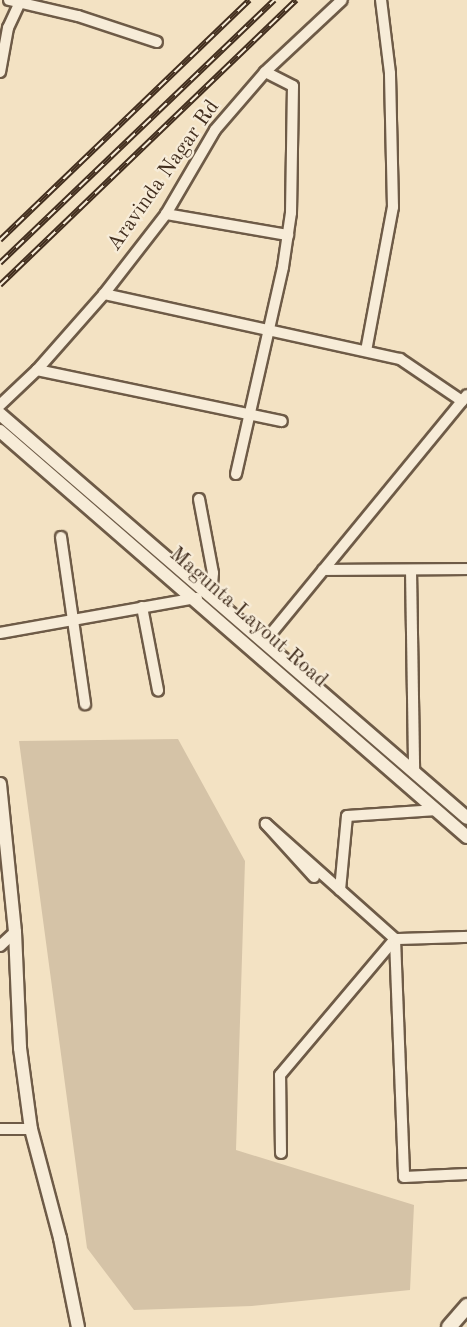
<!DOCTYPE html>
<style>
body{margin:0}
#map{position:relative;width:467px;height:1327px;overflow:hidden;background:#f3e2c3;font-family:"Old Standard TT",serif}
div>[style]{position:absolute}
.green>*{inset:0;background:#d5c3a7}
.roads{filter:drop-shadow(2px 0 #6e5b47) drop-shadow(-2px 0 #6e5b47) drop-shadow(0 2px #6e5b47) drop-shadow(0 -2px #6e5b47)}
.minor>*{height:10px;margin:-5px;padding:0 5px;transform-origin:5px;border-radius:5px;background:#f7ecd8}
.tertiary>*{height:12px;margin:-6px;padding:0 6px;transform-origin:6px;border-radius:6px;background:#f7ecd8}
.secondary>*{height:14px;margin:-7px;padding:0 7px;transform-origin:7px;border-radius:7px;background:#f7ecd8}
.rail>*{height:6px;margin-top:-3px;transform-origin:0;background:repeating-linear-gradient(90deg,#f7ecd8 0 11px,#422e1e 0 22px);box-sizing:border-box;border-block:2px solid #422e1e}
span{translate:-50% -50%;white-space:nowrap;text-align:center;line-height:1.15;-webkit-text-stroke:4.5px #f7ecd8;paint-order:stroke}
.street-label{font-size:21px;color:#422e1e}
</style>
<div id="map">
<div class="green">
<i style="clip-path:polygon(178px 739px,245px 861px,236px 1150px,414px 1205px,410px 1290px,252px 1306px,134px 1310px,87px 1248px,19px 741px)"></i>
</div>
<div class="roads">
<div class="minor">
<i style="left:9px;top:0;width:71px;rotate:13.1deg"></i>
<i style="left:78px;top:16px;width:83px;rotate:18.2deg"></i>
<i style="left:0;top:72px;width:45px;rotate:-79.7deg"></i>
<i style="left:8px;top:28px;width:29px;rotate:-65deg"></i>
<i style="left:166px;top:214px;width:124px;rotate:9.8deg"></i>
<i style="left:104px;top:294px;width:303px;rotate:12.4deg"></i>
<i style="left:400px;top:359px;width:75px;rotate:34.1deg"></i>
<i style="left:366px;top:351px;width:147px;rotate:-79.4deg"></i>
<i style="left:393px;top:207px;width:134px;rotate:-91.3deg"></i>
<i style="left:390px;top:73px;width:74px;rotate:-97deg"></i>
<i style="left:37px;top:370px;width:250px;rotate:11.8deg"></i>
<i style="left:0;top:405px;width:51px;rotate:-43.4deg"></i>
<i style="left:37px;top:370px;width:101px;rotate:-48.6deg"></i>
<i style="left:104px;top:294px;width:101px;rotate:-52.2deg"></i>
<i style="left:166px;top:214px;width:97px;rotate:-59.7deg"></i>
<i style="left:215px;top:130px;width:77px;rotate:-49.2deg"></i>
<i style="left:265px;top:72px;width:105px;rotate:-43.1deg"></i>
<i style="left:236px;top:474px;width:212px;rotate:-77.2deg"></i>
<i style="left:283px;top:267px;width:55px;rotate:-81.6deg"></i>
<i style="left:291px;top:213px;width:127px;rotate:-89.1deg"></i>
<i style="left:293px;top:86px;width:31px;rotate:-153deg"></i>
<i style="left:199px;top:499px;width:75px;rotate:79.3deg"></i>
<i style="left:213px;top:573px;width:23px;rotate:95deg"></i>
<i style="left:61px;top:537px;width:169px;rotate:81.8deg"></i>
<i style="left:323px;top:570px;width:144px;rotate:-0.4deg"></i>
<i style="left:411px;top:570px;width:201px;rotate:89.1deg"></i>
<i style="left:142px;top:607px;width:85px;rotate:79.1deg"></i>
<i style="left:0;top:633px;width:200px;rotate:-10.1deg"></i>
<i style="left:265px;top:641px;width:318px;rotate:-50.6deg"></i>
<i style="left:314px;top:877px;width:72px;rotate:-132.2deg"></i>
<i style="left:266px;top:824px;width:173px;rotate:41.7deg"></i>
<i style="left:395px;top:939px;width:238px;rotate:87.8deg"></i>
<i style="left:404px;top:1177px;width:63px;rotate:-2.7deg"></i>
<i style="left:340px;top:890px;width:74px;rotate:-84.6deg"></i>
<i style="left:347px;top:816px;width:90px;rotate:-3.8deg"></i>
<i style="left:0;top:946px;width:21px;rotate:-43deg"></i>
<i style="left:0;top:1129px;width:31px"></i>
<i style="left:281px;top:1153px;width:78px;rotate:-90.7deg"></i>
<i style="left:280px;top:1075px;width:178px;rotate:-49.8deg"></i>
<i style="left:395px;top:939px;width:72px;rotate:-1.6deg"></i>
</div>
<div class="tertiary">
<i style="left:0;top:414px;width:617px;rotate:40.86deg"></i>
<i style="left:0;top:431px;width:619px;rotate:41deg"></i>
<i style="left:0;top:784px;width:149px;rotate:84.2deg"></i>
<i style="left:15px;top:932px;width:116px;rotate:87.5deg"></i>
<i style="left:20px;top:1048px;width:82px;rotate:82.3deg"></i>
<i style="left:31px;top:1129px;width:113px;rotate:75.1deg"></i>
<i style="left:60px;top:1238px;width:91px;rotate:78.6deg"></i>
</div>
<div class="secondary">
<i style="left:449px;top:1327px;width:28px;rotate:-49deg"></i>
</div>
</div>
<div class="rail">
<i style="left:0;top:240px;width:346px;rotate:-43.9deg"></i>
<i style="left:0;top:263px;width:380px;rotate:-43.8deg"></i>
<i style="left:0;top:285px;width:411px;rotate:-43.9deg"></i>
</div>
<div class="street-label">
<span style="left:164px;top:176px;rotate:-55deg">Aravinda Nagar Rd</span>
<span style="left:248px;top:618px;rotate:41deg">Magunta Layout Road</span>
</div>
</div>
